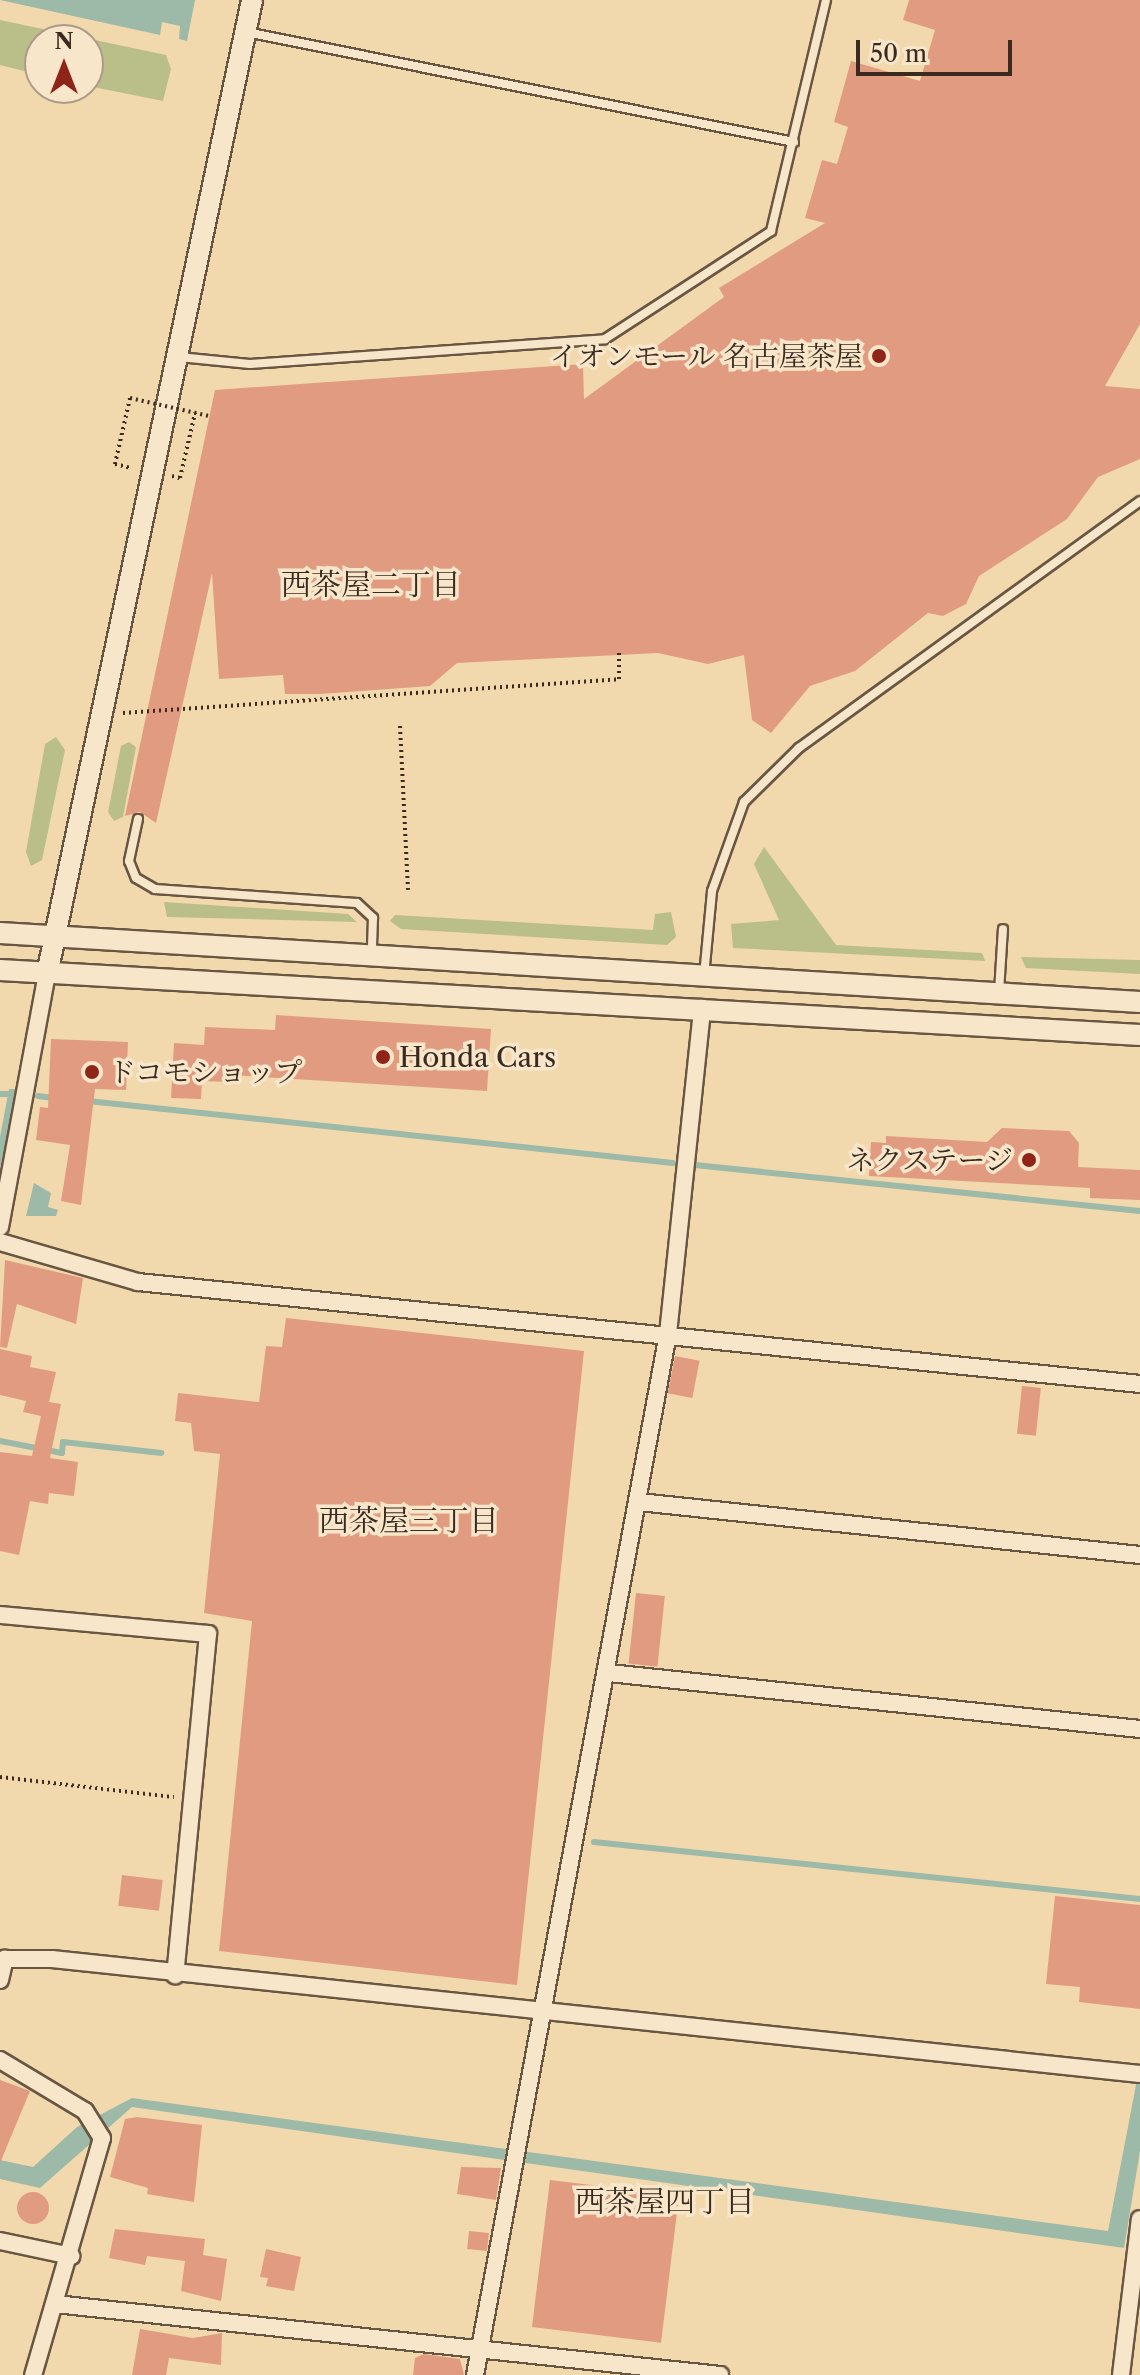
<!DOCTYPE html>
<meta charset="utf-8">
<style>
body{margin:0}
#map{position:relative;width:1140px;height:2375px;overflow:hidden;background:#f2d9ad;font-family:"Libre Caslon Text","Noto Serif JP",serif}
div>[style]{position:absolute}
.green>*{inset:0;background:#babf8a}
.water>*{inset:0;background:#9cbaa7}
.stream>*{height:6px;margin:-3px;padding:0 3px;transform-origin:3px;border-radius:3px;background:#9cbaa7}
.building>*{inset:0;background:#e19b80;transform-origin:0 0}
.round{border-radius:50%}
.path>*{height:4px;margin-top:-2px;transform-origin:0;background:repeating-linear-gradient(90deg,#3b2a1f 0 2px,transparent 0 6px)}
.roads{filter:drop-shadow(2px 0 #695642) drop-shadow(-2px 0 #695642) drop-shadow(0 2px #695642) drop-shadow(0 -2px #695642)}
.service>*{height:8px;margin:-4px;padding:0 4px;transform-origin:4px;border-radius:4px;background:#f7e6ca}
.minor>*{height:16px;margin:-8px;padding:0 8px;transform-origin:8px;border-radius:8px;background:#f7e6ca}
.tertiary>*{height:20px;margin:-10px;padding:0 10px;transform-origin:10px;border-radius:10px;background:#f7e6ca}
.path-bridge>*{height:4px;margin-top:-2px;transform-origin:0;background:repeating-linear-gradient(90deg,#3b2a1f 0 2px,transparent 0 6px)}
.dots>*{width:22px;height:22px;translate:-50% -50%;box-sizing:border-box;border:4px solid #f7e6ca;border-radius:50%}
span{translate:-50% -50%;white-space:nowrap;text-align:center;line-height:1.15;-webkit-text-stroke:7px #f7e6ca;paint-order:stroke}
.poi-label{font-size:28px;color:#3b2a1f}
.right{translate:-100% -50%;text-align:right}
.left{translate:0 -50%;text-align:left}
.neighbourhood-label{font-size:30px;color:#3b2a1f}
.north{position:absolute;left:24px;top:24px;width:80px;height:80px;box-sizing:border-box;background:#f7e6ca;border:2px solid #ac9b86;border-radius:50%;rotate:0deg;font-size:22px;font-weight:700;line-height:32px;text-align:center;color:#3b2a1f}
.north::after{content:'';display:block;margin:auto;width:28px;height:36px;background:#8f2418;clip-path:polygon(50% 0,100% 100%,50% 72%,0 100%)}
.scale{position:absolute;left:856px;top:40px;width:156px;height:36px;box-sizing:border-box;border:4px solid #3b2a1f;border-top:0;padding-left:10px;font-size:24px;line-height:28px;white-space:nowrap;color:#3b2a1f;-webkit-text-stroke:6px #f7e6ca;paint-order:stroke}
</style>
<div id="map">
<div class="green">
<i style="clip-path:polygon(0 20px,166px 55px,171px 69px,163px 101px,88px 86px,88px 40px,40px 40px,40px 75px,0 65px)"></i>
<i style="clip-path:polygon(56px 737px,65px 750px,42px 860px,31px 866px,26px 852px,45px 744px)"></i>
<i style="clip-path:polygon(129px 742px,136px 747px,123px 817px,114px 821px,108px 812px,121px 746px)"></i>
<i style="clip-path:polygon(764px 847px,836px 945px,982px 953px,985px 961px,733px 948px,731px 924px,779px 920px,754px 864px)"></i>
<i style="clip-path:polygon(164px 902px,348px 914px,357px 922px,167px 917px)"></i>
<i style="clip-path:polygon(671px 912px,676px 937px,667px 945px,401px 929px,390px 921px,395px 915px,653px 930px,655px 914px)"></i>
<i style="clip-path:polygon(1021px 957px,1140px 960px,1140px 974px,1026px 968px)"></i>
</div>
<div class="water">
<i style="clip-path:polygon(0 0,195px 0,187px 41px,179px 39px,180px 26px,162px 22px,160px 35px)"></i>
<i style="clip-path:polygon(9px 1089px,18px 1089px,0 1168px,0 1137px)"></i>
<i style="clip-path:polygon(34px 1183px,51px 1193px,48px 1207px,58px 1210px,56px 1216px,26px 1216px)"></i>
<i style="clip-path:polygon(1140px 2064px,1140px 2151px,1124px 2248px,132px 2107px,40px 2188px,0 2179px,0 2160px,33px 2167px,77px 2127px,132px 2098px,1108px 2231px)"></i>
</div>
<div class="stream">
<i style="left:0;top:1094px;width:12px"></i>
<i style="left:38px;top:1096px;width:15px;rotate:8deg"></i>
<i style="left:88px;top:1101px;width:588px;rotate:6.05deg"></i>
<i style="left:695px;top:1165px;width:447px;rotate:5.9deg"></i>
<i style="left:0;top:1441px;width:63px;rotate:11deg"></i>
<i style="left:62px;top:1453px;width:11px;rotate:-85deg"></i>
<i style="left:63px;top:1442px;width:99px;rotate:6.4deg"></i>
<i style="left:594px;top:1842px;width:549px;rotate:5.96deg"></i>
</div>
<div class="building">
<i style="clip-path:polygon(909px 0,1140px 0,1140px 324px,1105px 386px,1140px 389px,1140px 459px,1098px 477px,1067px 519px,979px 576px,966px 604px,943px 616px,928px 613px,855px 671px,810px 686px,771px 733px,752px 720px,744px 655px,708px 664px,658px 653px,457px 663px,430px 686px,320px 694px,285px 694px,283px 675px,219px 679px,212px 573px,156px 823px,140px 812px,125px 816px,215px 390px,583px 364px,584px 399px,724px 297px,719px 288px,825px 223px,805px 218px,822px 160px,837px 164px,848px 127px,834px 122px,851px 61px,920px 81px,935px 30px,903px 20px)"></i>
<i style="clip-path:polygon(276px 1015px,491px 1029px,487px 1091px,230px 1075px,230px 1082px,202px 1081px,201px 1099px,171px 1098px,174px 1043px,204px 1045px,205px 1027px,275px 1030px)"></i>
<i style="clip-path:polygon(51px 1039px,128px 1042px,126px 1090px,95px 1089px,81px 1205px,61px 1201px,70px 1145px,36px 1140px,40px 1107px,48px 1108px)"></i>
<i style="clip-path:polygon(1002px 1128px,1069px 1131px,1079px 1143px,1078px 1167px,1140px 1170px,1140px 1200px,1090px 1198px,1090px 1188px,869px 1176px,871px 1142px,886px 1143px,886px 1136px,987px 1142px)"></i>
<i style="clip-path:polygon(5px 1260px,83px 1278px,76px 1324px,17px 1304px,7px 1348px,0 1347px)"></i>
<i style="clip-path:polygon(286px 1318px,584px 1351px,517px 1985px,219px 1951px,252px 1621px,204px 1613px,220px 1454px,194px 1451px,191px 1423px,175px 1421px,178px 1393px,259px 1402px,266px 1346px,282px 1347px)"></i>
<i style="clip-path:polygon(0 1349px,32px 1356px,30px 1367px,56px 1372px,49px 1402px,61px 1404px,50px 1458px,78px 1462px,74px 1496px,49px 1493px,48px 1504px,30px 1501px,19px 1555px,0 1551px,0 1452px,32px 1456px,41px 1416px,23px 1412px,26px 1401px,0 1395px)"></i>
<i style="left:675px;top:1356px;width:25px;height:38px;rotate:11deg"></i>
<i style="left:1022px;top:1386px;width:19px;height:48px;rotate:6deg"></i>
<i style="left:636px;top:1593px;width:29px;height:71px;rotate:6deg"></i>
<i style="left:122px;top:1875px;width:41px;height:31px;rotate:7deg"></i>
<i style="clip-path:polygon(1055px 1896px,1140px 1905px,1140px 2009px,1079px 2002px,1080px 1987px,1046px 1984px)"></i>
<i style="clip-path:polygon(0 2080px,30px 2091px,0 2163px)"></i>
<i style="clip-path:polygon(137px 2117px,202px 2125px,194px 2202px,147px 2194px,148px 2188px,110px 2177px,125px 2119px)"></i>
<i style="clip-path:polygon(461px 2167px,501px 2168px,496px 2200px,457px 2194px)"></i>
<i style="left:550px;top:2180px;width:130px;height:148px;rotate:7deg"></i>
<i class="round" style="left:17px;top:2192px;width:32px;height:32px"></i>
<i style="clip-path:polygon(115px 2229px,205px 2239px,203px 2255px,227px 2259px,221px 2301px,181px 2291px,185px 2261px,147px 2256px,145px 2265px,109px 2258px)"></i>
<i style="left:469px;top:2231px;width:20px;height:18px;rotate:6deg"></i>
<i style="clip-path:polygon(266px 2249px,301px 2257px,294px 2291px,266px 2286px,268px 2278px,260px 2277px)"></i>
<i style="clip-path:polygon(140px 2329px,193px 2338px,222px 2333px,221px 2365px,169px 2358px,166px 2375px,132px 2375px)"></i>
<i style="clip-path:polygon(424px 2354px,460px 2359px,464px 2375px,413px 2375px,415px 2358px)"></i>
</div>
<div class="path">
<i style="left:130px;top:398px;width:68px;rotate:102.8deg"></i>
<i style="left:115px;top:464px;width:16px;rotate:14deg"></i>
<i style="left:172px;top:476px;width:8px;rotate:14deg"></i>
<i style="left:180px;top:478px;width:67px;rotate:-77deg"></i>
<i style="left:123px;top:713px;width:497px;rotate:-3.9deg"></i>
<i style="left:619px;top:679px;width:26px;rotate:-90deg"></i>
<i style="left:400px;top:726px;width:164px;rotate:87.2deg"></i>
<i style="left:0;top:1777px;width:175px;rotate:6.6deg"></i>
</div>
<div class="roads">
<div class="service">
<i style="left:246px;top:32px;width:559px;rotate:11.35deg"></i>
<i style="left:179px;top:357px;width:71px;rotate:5.6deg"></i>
<i style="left:250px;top:364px;width:356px;rotate:-4deg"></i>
<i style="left:605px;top:339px;width:198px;rotate:-33deg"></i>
<i style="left:771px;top:231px;width:237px;rotate:-76.6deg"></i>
<i style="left:138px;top:819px;width:43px;rotate:102.1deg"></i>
<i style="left:129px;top:861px;width:18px;rotate:68deg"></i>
<i style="left:136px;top:878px;width:22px;rotate:30deg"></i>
<i style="left:155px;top:889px;width:202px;rotate:4deg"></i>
<i style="left:357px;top:903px;width:22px;rotate:43deg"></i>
<i style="left:373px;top:918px;width:36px;rotate:92deg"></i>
<i style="left:704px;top:976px;width:85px;rotate:-84.6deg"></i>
<i style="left:712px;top:891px;width:95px;rotate:-70.2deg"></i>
<i style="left:744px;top:802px;width:77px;rotate:-44.5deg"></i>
<i style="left:799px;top:748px;width:421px;rotate:-35.9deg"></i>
<i style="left:999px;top:992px;width:63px;rotate:-86.4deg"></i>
</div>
<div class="minor">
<i style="left:0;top:1227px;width:257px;rotate:-79.5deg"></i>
<i style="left:0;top:1242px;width:144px;rotate:16.2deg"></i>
<i style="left:138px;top:1282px;width:1007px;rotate:5.81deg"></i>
<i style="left:639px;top:1502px;width:504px;rotate:6.04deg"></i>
<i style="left:0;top:1615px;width:209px;rotate:5.2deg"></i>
<i style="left:208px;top:1634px;width:343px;rotate:95.5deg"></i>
<i style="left:609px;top:1673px;width:534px;rotate:6.02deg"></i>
<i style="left:0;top:1980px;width:22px;rotate:-77deg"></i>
<i style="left:5px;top:1959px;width:47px"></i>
<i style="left:52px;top:1959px;width:1094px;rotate:6.03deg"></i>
<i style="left:0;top:2060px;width:99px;rotate:31deg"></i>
<i style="left:85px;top:2111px;width:32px;rotate:58deg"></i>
<i style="left:102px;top:2138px;width:247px;rotate:106.2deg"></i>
<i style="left:0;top:2241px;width:73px;rotate:11.9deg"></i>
<i style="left:55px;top:2304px;width:669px;rotate:6.09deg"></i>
<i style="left:475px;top:2375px;width:1059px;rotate:-79.5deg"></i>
<i style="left:668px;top:1334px;width:328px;rotate:-84deg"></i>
<i style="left:1121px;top:2375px;width:157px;rotate:-83.1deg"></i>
</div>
<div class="tertiary">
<i style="left:0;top:933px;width:1142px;rotate:3.46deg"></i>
<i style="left:0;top:970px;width:1142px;rotate:3.26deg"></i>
<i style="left:47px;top:974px;width:995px;rotate:-78.11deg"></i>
</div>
</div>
<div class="path-bridge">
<i style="left:130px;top:398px;width:81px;rotate:12.8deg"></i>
</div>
<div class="dots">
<i style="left:879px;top:356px;background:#8f2418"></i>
<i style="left:383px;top:1057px;background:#8f2418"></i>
<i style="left:92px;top:1072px;background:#8f2418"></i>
<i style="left:1029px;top:1160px;background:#8f2418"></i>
</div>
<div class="poi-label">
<span class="right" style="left:863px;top:356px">イオンモール 名古屋茶屋</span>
<span class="left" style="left:399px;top:1057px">Honda Cars</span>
<span class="left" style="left:108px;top:1072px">ドコモショップ</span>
<span class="right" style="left:1013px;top:1160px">ネクステージ</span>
</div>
<div class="neighbourhood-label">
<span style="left:371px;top:585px">西茶屋二丁目</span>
<span style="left:409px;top:1521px">西茶屋三丁目</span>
<span style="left:665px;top:2202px">西茶屋四丁目</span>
</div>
<div class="north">N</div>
<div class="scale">50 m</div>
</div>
